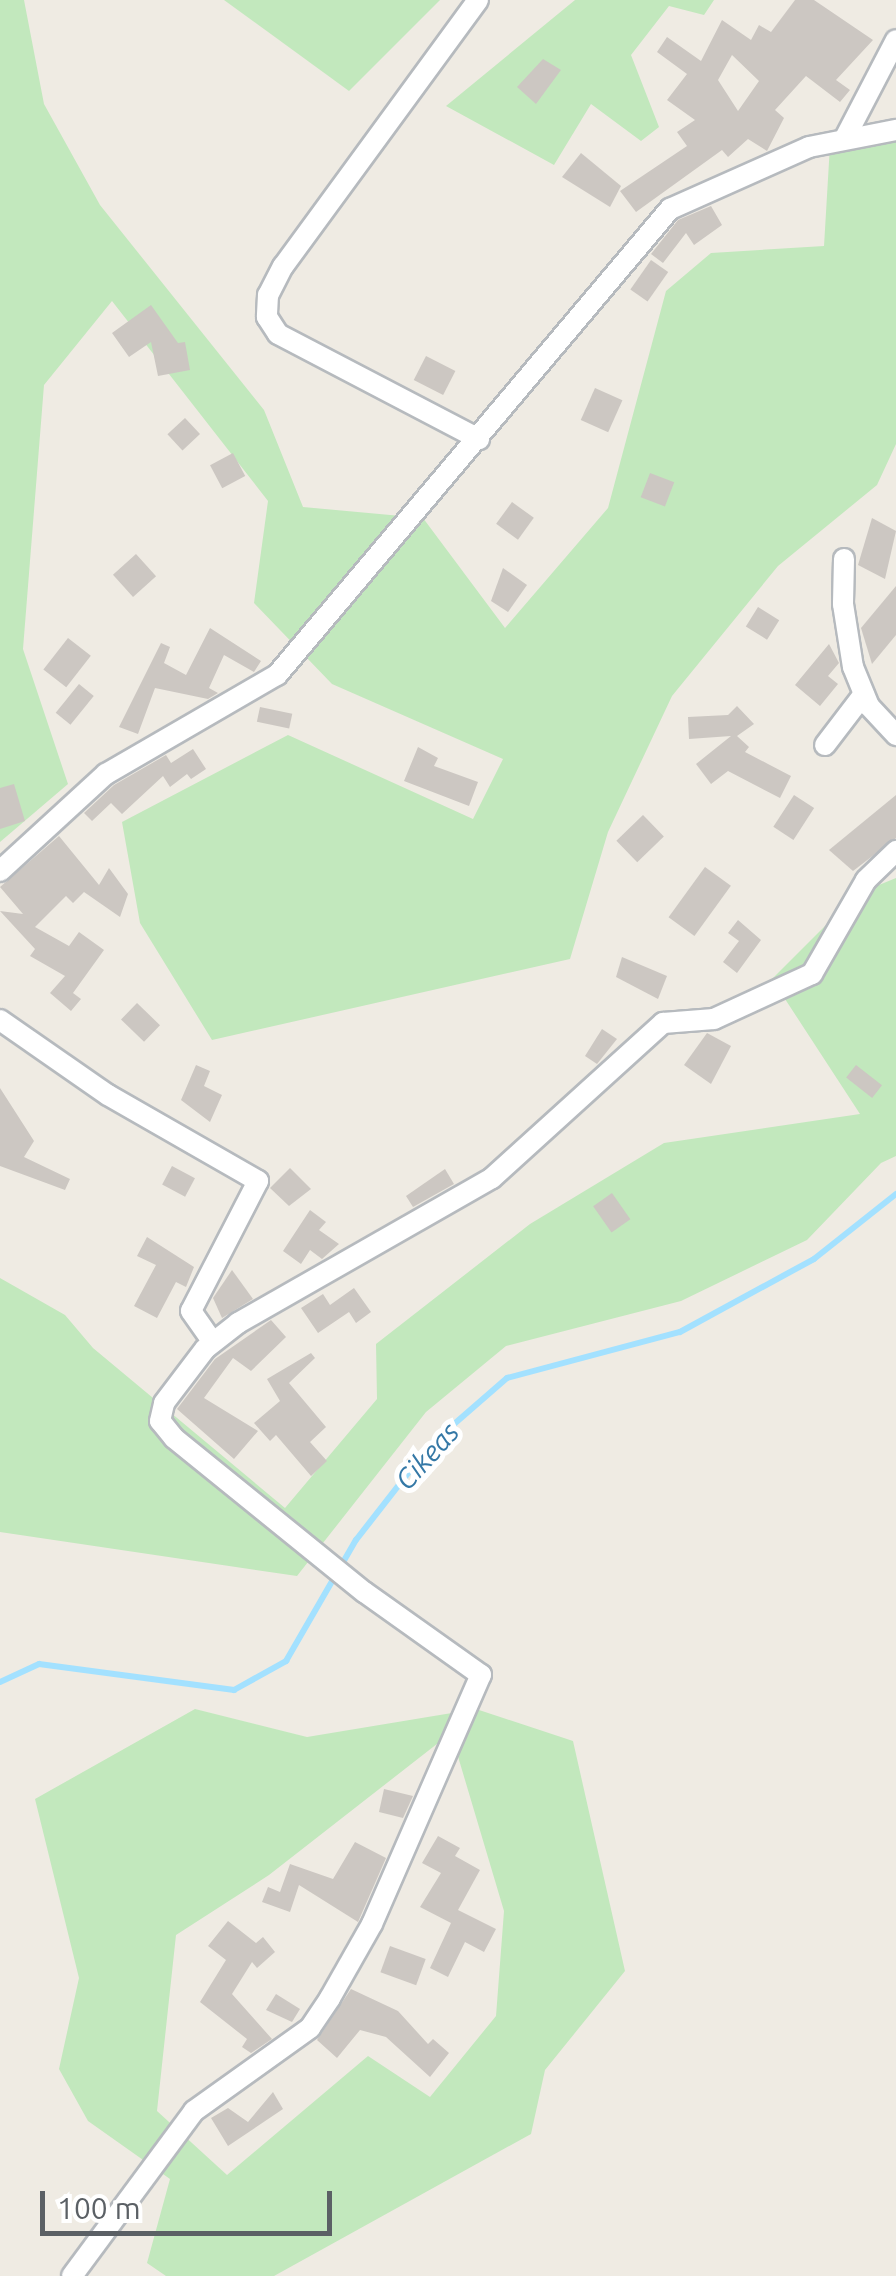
<!DOCTYPE html>
<style>
body{margin:0}
#map{position:relative;width:896px;height:2276px;overflow:hidden;background:#efebe3;font-family:Ubuntu,sans-serif}
div>[style]{position:absolute}
.green>*{inset:0;background:#c2e8bd}
.stream>*{height:6px;margin:-3px;padding:0 3px;transform-origin:3px;border-radius:3px;background:#a3e1ff}
.building>*{inset:0;background:#ccc7c2;transform-origin:0 0}
.roads{filter:drop-shadow(2px 0 #b6babe) drop-shadow(-2px 0 #b6babe) drop-shadow(0 2px #b6babe) drop-shadow(0 -2px #b6babe)}
.minor>*{height:20px;margin:-10px;padding:0 10px;transform-origin:10px;border-radius:10px;background:#fff}
span{translate:-50% -50%;white-space:nowrap;text-align:center;line-height:1.15;-webkit-text-stroke:10px #fff;paint-order:stroke}
.water-label{font-size:28px;color:#3478a6;font-style:italic}
.scale{position:absolute;left:40px;top:2191px;width:292px;height:45px;box-sizing:border-box;border:5px solid #5b6065;border-top:0;padding-left:12px;font-size:30px;line-height:35px;white-space:nowrap;color:#5b6065;-webkit-text-stroke:8px #fff;paint-order:stroke}
</style>
<div id="map">
<div class="green">
<i style="clip-path:polygon(0 0,24px 0,44px 104px,100px 205px,264px 410px,303px 507px,423px 518px,505px 628px,608px 508px,666px 291px,711px 253px,824px 246px,830px 145px,843px 124px,896px 130px,896px 444px,877px 485px,778px 566px,672px 696px,608px 832px,570px 959px,212px 1040px,140px 923px,122px 822px,288px 735px,473px 819px,503px 759px,332px 684px,254px 603px,268px 501px,112px 301px,44px 385px,23px 649px,68px 784px,0 842px)"></i>
<i style="clip-path:polygon(224px 0,440px 0,349px 91px)"></i>
<i style="clip-path:polygon(575px 0,714px 0,704px 15px,669px 6px,631px 55px,659px 127px,641px 141px,591px 104px,554px 165px,446px 106px)"></i>
<i style="clip-path:polygon(896px 878px,896px 1156px,881px 1163px,807px 1240px,681px 1301px,506px 1346px,426px 1412px,297px 1576px,0 1532px,0 1278px,65px 1315px,93px 1348px,285px 1508px,377px 1399px,376px 1344px,530px 1224px,664px 1143px,860px 1114px,772px 979px,857px 894px)"></i>
<i style="clip-path:polygon(evenodd,195px 1709px,307px 1737px,476px 1709px,573px 1741px,625px 1971px,545px 2070px,531px 2134px,274px 2276px,166px 2276px,147px 2263px,170px 2179px,88px 2121px,59px 2069px,79px 1978px,35px 1799px,195px 1709px,451px 1733px,504px 1911px,496px 2016px,430px 2097px,368px 2056px,227px 2175px,157px 2111px,176px 1935px,269px 1875px,451px 1733px)"></i>
</div>
<div class="stream">
<i style="left:0;top:1682px;width:43px;rotate:-24.8deg"></i>
<i style="left:39px;top:1664px;width:197px;rotate:7.6deg"></i>
<i style="left:234px;top:1690px;width:60px;rotate:-29.1deg"></i>
<i style="left:286px;top:1661px;width:140px;rotate:-60deg"></i>
<i style="left:356px;top:1540px;width:120px;rotate:-52.1deg"></i>
<i style="left:430px;top:1445px;width:102px;rotate:-41deg"></i>
<i style="left:507px;top:1378px;width:179px;rotate:-14.9deg"></i>
<i style="left:680px;top:1332px;width:153px;rotate:-28.6deg"></i>
<i style="left:814px;top:1259px;width:105px;rotate:-38.4deg"></i>
</div>
<div class="building">
<i style="clip-path:polygon(evenodd,795px 0,814px 0,873px 40px,836px 80px,850px 90px,840px 102px,806px 76px,775px 110px,784px 118px,767px 151px,748px 139px,728px 157px,722px 150px,636px 212px,620px 191px,687px 146px,677px 132px,695px 120px,667px 100px,687px 74px,657px 52px,667px 37px,701px 61px,722px 20px,751px 40px,759px 25px,771px 32px,795px 0,732px 55px,759px 81px,738px 111px,718px 80px,732px 55px)"></i>
<i style="clip-path:polygon(543px 59px,561px 70px,536px 104px,517px 87px)"></i>
<i style="clip-path:polygon(581px 153px,621px 186px,610px 207px,562px 177px)"></i>
<i style="clip-path:polygon(711px 206px,722px 225px,694px 245px,686px 233px,663px 263px,651px 254px,678px 220px)"></i>
<i style="left:651px;top:260px;width:21px;height:36px;rotate:35deg"></i>
<i style="clip-path:polygon(151px 305px,178px 343px,185px 342px,190px 370px,158px 376px,151px 342px,129px 357px,112px 333px)"></i>
<i style="left:426px;top:356px;width:33px;height:27px;rotate:27deg"></i>
<i style="left:595px;top:388px;width:30px;height:35px;rotate:24deg"></i>
<i style="left:185px;top:418px;width:22px;height:24px;rotate:47deg"></i>
<i style="left:233px;top:453px;width:26px;height:26px;rotate:62deg"></i>
<i style="left:650px;top:473px;width:26px;height:26px;rotate:21deg"></i>
<i style="left:512px;top:502px;width:27px;height:27px;rotate:36deg"></i>
<i style="clip-path:polygon(872px 518px,896px 531px,885px 579px,858px 565px)"></i>
<i style="left:136px;top:554px;width:30px;height:31px;rotate:48deg"></i>
<i style="clip-path:polygon(503px 568px,527px 585px,508px 612px,491px 601px)"></i>
<i style="clip-path:polygon(896px 586px,896px 635px,872px 664px,861px 628px)"></i>
<i style="left:758px;top:607px;width:25px;height:23px;rotate:32deg"></i>
<i style="clip-path:polygon(210px 628px,261px 661px,254px 672px,224px 655px,209px 688px,218px 693px,208px 699px,155px 688px,138px 734px,119px 727px,161px 643px,170px 647px,164px 663px,186px 675px)"></i>
<i style="left:68px;top:638px;width:29px;height:40px;rotate:38deg"></i>
<i style="clip-path:polygon(829px 644px,839px 663px,828px 676px,838px 684px,820px 706px,795px 685px)"></i>
<i style="left:79px;top:684px;width:19px;height:37px;rotate:39deg"></i>
<i style="clip-path:polygon(737px 706px,754px 724px,737px 736px,749px 747px,745px 752px,791px 776px,780px 798px,728px 771px,711px 784px,696px 764px,731px 736px,689px 739px,688px 717px,728px 715px)"></i>
<i style="left:260px;top:707px;width:33px;height:15px;rotate:12deg"></i>
<i style="clip-path:polygon(418px 747px,438px 758px,434px 766px,478px 782px,469px 806px,404px 781px)"></i>
<i style="clip-path:polygon(193px 749px,206px 769px,191px 779px,187px 774px,170px 787px,163px 776px,122px 814px,111px 803px,92px 821px,84px 813px,114px 785px,166px 755px,171px 763px)"></i>
<i style="clip-path:polygon(14px 784px,25px 821px,0 829px,0 788px)"></i>
<i style="left:794px;top:795px;width:24px;height:38px;rotate:33deg"></i>
<i style="clip-path:polygon(896px 795px,896px 838px,853px 871px,829px 850px)"></i>
<i style="left:643px;top:815px;width:30px;height:37px;rotate:46deg"></i>
<i style="clip-path:polygon(59px 836px,99px 885px,109px 868px,128px 894px,120px 917px,84px 892px,73px 903px,66px 896px,35px 927px,69px 946px,79px 932px,104px 950px,73px 993px,81px 999px,71px 1011px,50px 993px,65px 976px,30px 956px,35px 949px,0 911px,23px 914px,0 887px)"></i>
<i style="left:705px;top:867px;width:32px;height:62px;rotate:36deg"></i>
<i style="clip-path:polygon(738px 920px,761px 940px,737px 973px,723px 962px,739px 941px,728px 933px)"></i>
<i style="clip-path:polygon(622px 957px,667px 976px,658px 999px,616px 977px)"></i>
<i style="left:137px;top:1003px;width:32px;height:23px;rotate:44deg"></i>
<i style="clip-path:polygon(602px 1029px,617px 1039px,597px 1064px,585px 1056px)"></i>
<i style="clip-path:polygon(707px 1033px,731px 1046px,711px 1084px,684px 1065px)"></i>
<i style="clip-path:polygon(196px 1065px,210px 1071px,204px 1086px,222px 1095px,210px 1122px,181px 1100px)"></i>
<i style="left:856px;top:1065px;width:33px;height:16px;rotate:38deg"></i>
<i style="clip-path:polygon(0 1088px,34px 1141px,24px 1157px,70px 1179px,65px 1190px,0 1166px)"></i>
<i style="left:172px;top:1166px;width:26px;height:21px;rotate:28deg"></i>
<i style="clip-path:polygon(290px 1168px,311px 1189px,289px 1206px,270px 1188px)"></i>
<i style="clip-path:polygon(445px 1169px,454px 1184px,413px 1207px,406px 1196px)"></i>
<i style="left:612px;top:1193px;width:32px;height:23px;rotate:55deg"></i>
<i style="clip-path:polygon(310px 1210px,326px 1222px,319px 1230px,339px 1244px,322px 1259px,310px 1250px,301px 1264px,283px 1251px)"></i>
<i style="clip-path:polygon(147px 1237px,194px 1267px,186px 1287px,176px 1282px,157px 1318px,134px 1306px,156px 1265px,137px 1256px)"></i>
<i style="clip-path:polygon(232px 1270px,253px 1299px,222px 1318px,213px 1298px)"></i>
<i style="clip-path:polygon(354px 1288px,371px 1312px,356px 1323px,349px 1312px,318px 1333px,301px 1308px,323px 1294px,330px 1305px)"></i>
<i style="clip-path:polygon(271px 1320px,286px 1337px,251px 1371px,233px 1358px,204px 1398px,258px 1431px,234px 1459px,177px 1409px,215px 1359px)"></i>
<i style="clip-path:polygon(311px 1353px,315px 1358px,289px 1383px,326px 1427px,310px 1442px,327px 1461px,311px 1476px,276px 1435px,270px 1441px,254px 1423px,280px 1401px,267px 1379px)"></i>
<i style="clip-path:polygon(384px 1789px,413px 1796px,403px 1818px,379px 1812px)"></i>
<i style="clip-path:polygon(438px 1836px,460px 1848px,455px 1856px,480px 1870px,458px 1910px,496px 1929px,484px 1952px,465px 1942px,448px 1977px,430px 1968px,451px 1923px,420px 1907px,441px 1873px,422px 1863px)"></i>
<i style="clip-path:polygon(355px 1842px,386px 1858px,358px 1922px,299px 1885px,290px 1912px,262px 1902px,268px 1887px,280px 1892px,290px 1864px,333px 1879px)"></i>
<i style="clip-path:polygon(228px 1921px,256px 1943px,263px 1937px,275px 1952px,257px 1968px,252px 1962px,232px 1994px,272px 2039px,251px 2053px,242px 2047px,247px 2039px,200px 2002px,226px 1960px,208px 1946px)"></i>
<i style="left:390px;top:1946px;width:38px;height:28px;rotate:20deg"></i>
<i style="clip-path:polygon(351px 1989px,398px 2011px,428px 2044px,433px 2039px,449px 2053px,430px 2077px,386px 2037px,360px 2030px,337px 2058px,317px 2040px)"></i>
<i style="clip-path:polygon(276px 1994px,300px 2009px,292px 2022px,266px 2010px)"></i>
<i style="clip-path:polygon(273px 2092px,283px 2109px,228px 2146px,211px 2118px,228px 2108px,248px 2122px)"></i>
</div>
<div class="roads">
<div class="minor">
<i style="left:478px;top:0;width:330px;rotate:126.2deg"></i>
<i style="left:283px;top:266px;width:33px;rotate:117deg"></i>
<i style="left:268px;top:295px;width:22px;rotate:93deg"></i>
<i style="left:267px;top:317px;width:20px;rotate:57deg"></i>
<i style="left:278px;top:334px;width:227px;rotate:27.6deg"></i>
<i style="left:846px;top:136px;width:108px;rotate:-62.5deg"></i>
<i style="left:844px;top:559px;width:45px;rotate:91.3deg"></i>
<i style="left:843px;top:604px;width:64px;rotate:81deg"></i>
<i style="left:853px;top:667px;width:42px;rotate:67.7deg"></i>
<i style="left:869px;top:706px;width:40px;rotate:47deg"></i>
<i style="left:825px;top:745px;width:64px;rotate:-52.6deg"></i>
<i style="left:0;top:871px;width:144px;rotate:-42.5deg"></i>
<i style="left:106px;top:774px;width:198px;rotate:-30.1deg"></i>
<i style="left:277px;top:675px;width:610px;rotate:-49.86deg"></i>
<i style="left:670px;top:209px;width:152px;rotate:-24deg"></i>
<i style="left:809px;top:147px;width:89px;rotate:-11.1deg"></i>
<i style="left:0;top:1020px;width:131px;rotate:34.8deg"></i>
<i style="left:108px;top:1095px;width:173px;rotate:29.8deg"></i>
<i style="left:258px;top:1181px;width:146px;rotate:117.3deg"></i>
<i style="left:191px;top:1311px;width:38px;rotate:55deg"></i>
<i style="left:72px;top:2276px;width:205px;rotate:-53.5deg"></i>
<i style="left:194px;top:2111px;width:143px;rotate:-35.6deg"></i>
<i style="left:310px;top:2028px;width:36px;rotate:-56deg"></i>
<i style="left:330px;top:1998px;width:85px;rotate:-60.4deg"></i>
<i style="left:372px;top:1924px;width:272px;rotate:-66.4deg"></i>
<i style="left:481px;top:1675px;width:143px;rotate:-144.6deg"></i>
<i style="left:364px;top:1592px;width:245px;rotate:-141deg"></i>
<i style="left:174px;top:1438px;width:22px;rotate:-129deg"></i>
<i style="left:160px;top:1421px;width:18px;rotate:-77deg"></i>
<i style="left:164px;top:1403px;width:68px;rotate:-52.8deg"></i>
<i style="left:205px;top:1349px;width:42px;rotate:-38.2deg"></i>
<i style="left:238px;top:1323px;width:292px;rotate:-29.7deg"></i>
<i style="left:492px;top:1178px;width:231px;rotate:-42.2deg"></i>
<i style="left:663px;top:1023px;width:51px;rotate:-4.5deg"></i>
<i style="left:714px;top:1019px;width:108px;rotate:-24.7deg"></i>
<i style="left:812px;top:974px;width:108px;rotate:-60.1deg"></i>
<i style="left:866px;top:880px;width:42px;rotate:-44deg"></i>
</div>
</div>
<div class="water-label">
<span style="left:427px;top:1456px;rotate:-48deg">Cikeas</span>
</div>
<div class="scale">100 m</div>
</div>
